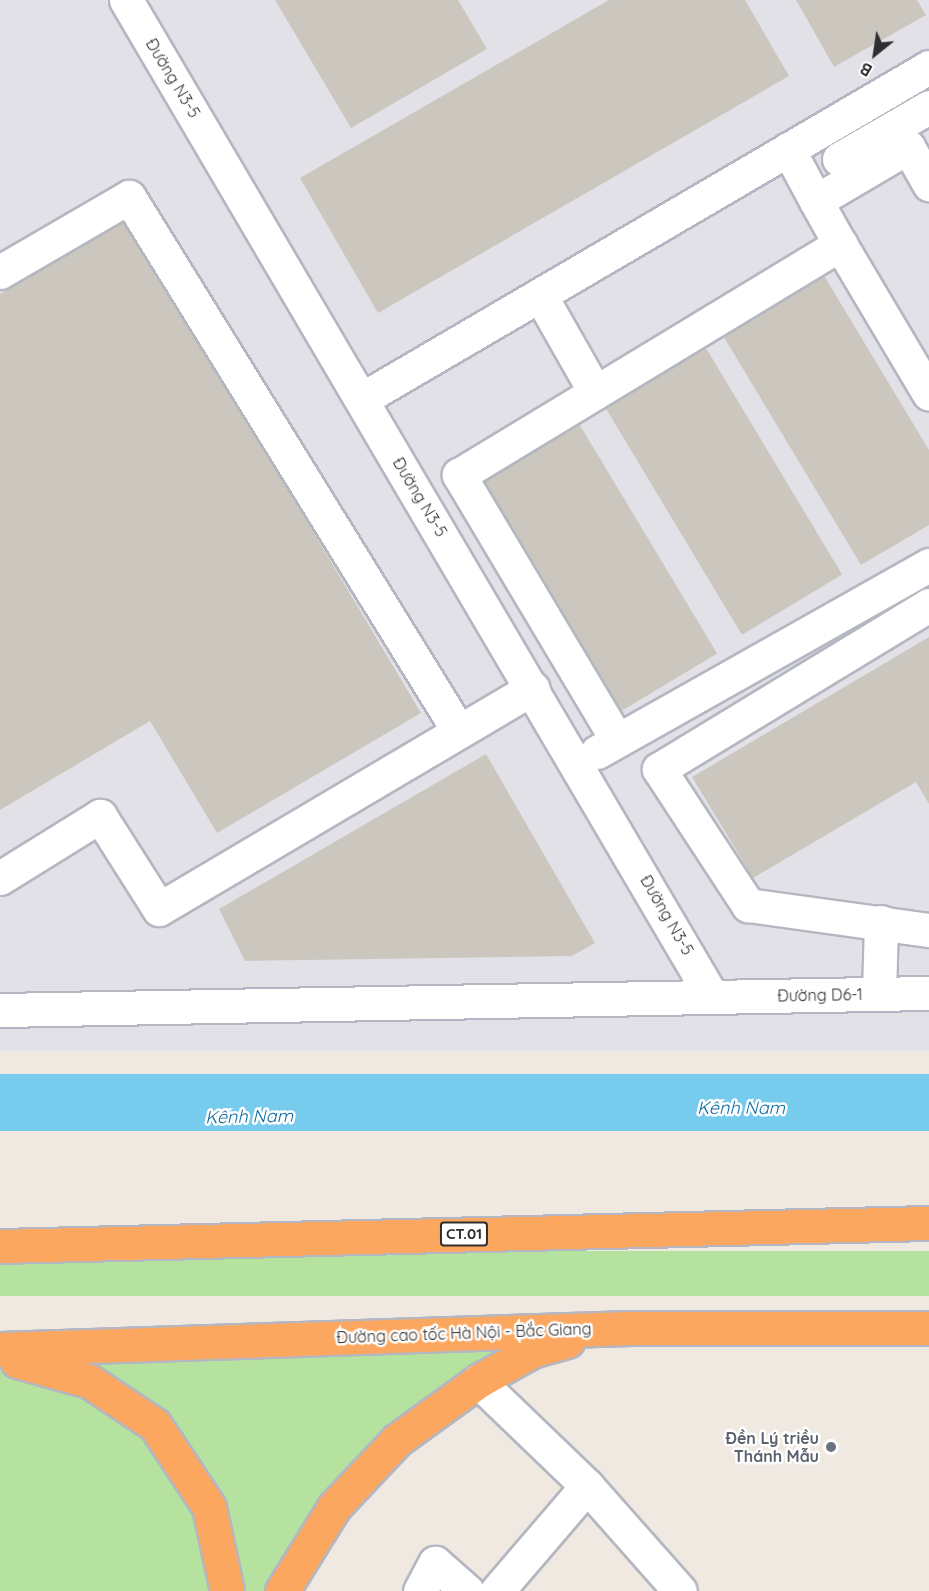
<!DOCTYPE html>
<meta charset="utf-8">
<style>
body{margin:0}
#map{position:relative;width:929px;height:1591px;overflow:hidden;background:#efe9e1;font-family:Quicksand,sans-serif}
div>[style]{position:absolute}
.industrial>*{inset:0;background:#e3e1e8;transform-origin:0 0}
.green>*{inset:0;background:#b5e39f;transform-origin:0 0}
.water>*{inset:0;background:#77cbed;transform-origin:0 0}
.building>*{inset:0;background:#cbc7bf;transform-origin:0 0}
.roads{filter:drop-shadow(2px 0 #b4b7c1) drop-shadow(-2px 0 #b4b7c1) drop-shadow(0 2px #b4b7c1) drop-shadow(0 -2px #b4b7c1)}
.minor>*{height:33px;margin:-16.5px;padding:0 16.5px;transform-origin:16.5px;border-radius:16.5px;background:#fff}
.highway>*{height:33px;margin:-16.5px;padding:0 16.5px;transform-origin:16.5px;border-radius:16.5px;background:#fca75f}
.dots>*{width:16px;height:16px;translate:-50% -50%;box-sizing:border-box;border:3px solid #fff;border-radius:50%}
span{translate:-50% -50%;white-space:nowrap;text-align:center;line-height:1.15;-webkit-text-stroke:5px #fff;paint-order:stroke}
.shield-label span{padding:2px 4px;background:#fff;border:2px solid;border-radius:4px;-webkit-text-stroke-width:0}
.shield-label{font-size:15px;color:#2e2e2e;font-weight:700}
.street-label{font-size:16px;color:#2e2e2e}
.worship-label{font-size:16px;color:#5b616d;font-weight:700}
.right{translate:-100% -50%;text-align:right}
.water-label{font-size:18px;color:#106b9f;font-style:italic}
.north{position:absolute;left:845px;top:24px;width:60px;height:60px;-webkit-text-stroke:4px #fff;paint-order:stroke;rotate:210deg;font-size:16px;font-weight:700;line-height:24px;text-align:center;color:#2e2e2e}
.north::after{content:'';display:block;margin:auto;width:21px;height:27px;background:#2e2e2e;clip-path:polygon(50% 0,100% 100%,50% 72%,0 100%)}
</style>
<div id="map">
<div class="industrial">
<i style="left:0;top:0;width:929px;height:1051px"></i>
</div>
<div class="green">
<i style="left:929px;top:1251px;width:45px;height:929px;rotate:90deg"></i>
<i style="clip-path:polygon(498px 1350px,272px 1591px,236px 1591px,225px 1521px,83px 1361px)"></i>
<i style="clip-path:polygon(0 1371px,37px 1376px,117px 1407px,186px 1484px,216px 1591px,0 1591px)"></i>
</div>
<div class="water">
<i style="left:929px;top:1074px;width:57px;height:929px;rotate:90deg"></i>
</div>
<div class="building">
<i style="clip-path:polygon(275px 0,458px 0,487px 49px,351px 128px)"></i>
<i style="clip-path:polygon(609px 0,745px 0,789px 76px,378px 313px,300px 178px)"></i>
<i style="clip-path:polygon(796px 0,917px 0,926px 15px,834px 67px)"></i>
<i style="clip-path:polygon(127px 219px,421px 713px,217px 833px,150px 721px,0 810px,0 294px)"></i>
<i style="clip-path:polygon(820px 269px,929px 450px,929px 525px,861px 565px,719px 329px)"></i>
<i style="left:700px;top:338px;width:276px;height:117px;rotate:59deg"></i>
<i style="left:575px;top:417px;width:276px;height:117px;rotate:59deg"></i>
<i style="clip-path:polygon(929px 637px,929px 804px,916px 782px,753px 878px,692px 777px)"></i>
<i style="clip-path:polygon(486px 754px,595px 943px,572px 956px,245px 961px,219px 909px)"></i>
</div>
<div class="roads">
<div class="minor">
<i style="left:126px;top:0;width:1154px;rotate:59.55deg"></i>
<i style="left:788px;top:149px;width:59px;rotate:61.7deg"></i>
<i style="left:839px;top:159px;width:104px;rotate:-30deg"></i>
<i style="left:840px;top:244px;width:174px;rotate:59.3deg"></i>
<i style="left:0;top:272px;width:149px;rotate:-30.2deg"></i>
<i style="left:129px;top:197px;width:626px;rotate:58.31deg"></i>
<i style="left:540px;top:295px;width:112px;rotate:60.4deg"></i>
<i style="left:362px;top:399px;width:657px;rotate:-30.35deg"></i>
<i style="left:929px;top:605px;width:316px;rotate:148.7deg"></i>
<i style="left:659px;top:769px;width:163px;rotate:56.8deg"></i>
<i style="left:748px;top:905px;width:183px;rotate:7.9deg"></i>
<i style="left:617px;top:740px;width:309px;rotate:-120.8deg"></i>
<i style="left:459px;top:475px;width:446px;rotate:-31.2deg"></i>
<i style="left:840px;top:244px;width:49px;rotate:-119.2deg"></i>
<i style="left:816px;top:201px;width:107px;rotate:-30.4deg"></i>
<i style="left:908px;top:147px;width:43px;rotate:60.4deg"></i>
<i style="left:597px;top:752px;width:381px;rotate:-29.4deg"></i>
<i style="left:0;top:878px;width:118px;rotate:-31.8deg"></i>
<i style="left:100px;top:816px;width:110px;rotate:57.6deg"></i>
<i style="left:159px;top:909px;width:434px;rotate:-30.6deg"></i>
<i style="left:879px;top:994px;width:72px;rotate:-88.4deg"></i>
<i style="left:0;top:1010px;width:929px;rotate:-1.05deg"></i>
<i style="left:478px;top:1381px;width:151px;rotate:43.9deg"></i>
<i style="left:587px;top:1486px;width:140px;rotate:48.5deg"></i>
<i style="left:420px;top:1591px;width:32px;rotate:-62deg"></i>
<i style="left:435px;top:1563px;width:43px;rotate:41.2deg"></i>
<i style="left:497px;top:1591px;width:138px;rotate:-49.4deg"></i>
</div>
<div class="highway">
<i style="left:0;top:1246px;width:929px;rotate:-1.42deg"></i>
<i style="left:0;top:1349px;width:630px;rotate:-1.91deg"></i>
<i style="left:630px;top:1328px;width:299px"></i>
<i style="left:17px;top:1361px;width:75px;rotate:15.5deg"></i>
<i style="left:89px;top:1381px;width:79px;rotate:33.7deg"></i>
<i style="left:155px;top:1425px;width:98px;rotate:56.6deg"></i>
<i style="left:209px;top:1507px;width:86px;rotate:77.9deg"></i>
<i style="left:282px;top:1591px;width:99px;rotate:-58.2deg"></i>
<i style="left:334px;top:1507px;width:92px;rotate:-46.8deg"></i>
<i style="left:397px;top:1440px;width:102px;rotate:-35.9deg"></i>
<i style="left:480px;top:1380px;width:60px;rotate:-29.1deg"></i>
<i style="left:532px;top:1351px;width:37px;rotate:-16deg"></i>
</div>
</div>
<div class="dots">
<i style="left:831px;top:1447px;background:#6b7280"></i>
</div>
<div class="shield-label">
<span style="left:464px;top:1234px">CT.01</span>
</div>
<div class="street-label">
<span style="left:173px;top:78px;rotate:59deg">Đường N3-5</span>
<span style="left:420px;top:497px;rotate:59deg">Đường N3-5</span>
<span style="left:667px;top:915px;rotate:60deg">Đường N3-5</span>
<span style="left:820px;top:995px;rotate:-1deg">Đường D6-1</span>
<span style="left:464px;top:1333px;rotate:-2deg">Đường cao tốc Hà Nội - Bắc Giang</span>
</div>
<div class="worship-label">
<span class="right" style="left:819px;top:1447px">Đền Lý triều<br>Thánh Mẫu</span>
</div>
<div class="water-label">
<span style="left:741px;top:1108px">Kênh Nam</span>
<span style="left:249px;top:1117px;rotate:-1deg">Kênh Nam</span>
</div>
<div class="north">B</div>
</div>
